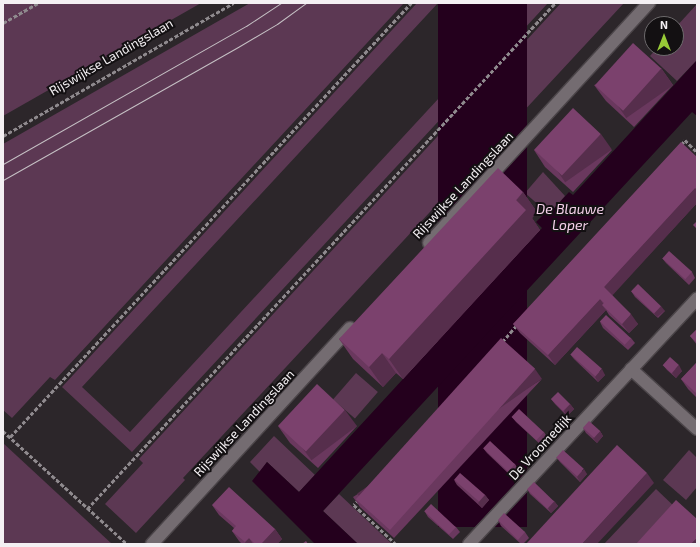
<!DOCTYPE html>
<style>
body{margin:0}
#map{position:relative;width:700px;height:547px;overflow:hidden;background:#2c262a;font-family:"Exo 2",sans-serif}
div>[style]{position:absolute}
.green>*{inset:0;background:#5c3853;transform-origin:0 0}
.water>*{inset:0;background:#24001d;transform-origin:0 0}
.path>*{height:2.5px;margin-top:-1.25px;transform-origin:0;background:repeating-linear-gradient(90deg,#8f8a8e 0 4px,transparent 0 6px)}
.roads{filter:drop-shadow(1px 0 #4b4549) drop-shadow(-1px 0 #4b4549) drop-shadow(0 1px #4b4549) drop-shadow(0 -1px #4b4549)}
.minor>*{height:12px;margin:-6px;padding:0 6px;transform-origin:6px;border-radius:6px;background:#746c71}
.tram>*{height:1px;margin:-0.5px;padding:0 0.5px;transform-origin:0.5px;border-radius:0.5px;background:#c5c0c4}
.wall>*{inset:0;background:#6a385e}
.shaded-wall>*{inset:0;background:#562e4c;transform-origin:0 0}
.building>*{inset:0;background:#7b416d;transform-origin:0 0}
span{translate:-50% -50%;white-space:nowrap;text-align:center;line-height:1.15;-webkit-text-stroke:4px #131012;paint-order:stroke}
.street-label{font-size:13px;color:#f4f0f3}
.water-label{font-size:14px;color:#f5d1ea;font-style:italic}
.frame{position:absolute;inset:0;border:4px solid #f4f0f3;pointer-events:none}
.north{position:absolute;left:644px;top:16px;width:40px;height:40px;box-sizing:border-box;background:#131012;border:1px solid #6d6a6c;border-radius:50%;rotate:0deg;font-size:11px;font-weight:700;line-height:16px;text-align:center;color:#f4f0f3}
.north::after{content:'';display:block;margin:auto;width:14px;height:18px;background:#98cb37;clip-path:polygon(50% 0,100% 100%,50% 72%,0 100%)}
</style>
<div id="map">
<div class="green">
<i style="clip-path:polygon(3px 3px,201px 3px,3px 116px)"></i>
<i style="clip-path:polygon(250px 3px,404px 3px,55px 380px,50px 377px,12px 418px,3px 410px,3px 144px)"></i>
<i style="clip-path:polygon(417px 3px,438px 3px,82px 387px,130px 432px,527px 3px,548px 3px,132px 452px,62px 387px)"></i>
<i style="clip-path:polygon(561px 3px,624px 3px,183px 478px,185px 480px,136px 533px,105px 504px,143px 463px,139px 459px)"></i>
<i style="clip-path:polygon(697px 4px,697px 60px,677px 81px,650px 56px,657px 48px,676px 48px,676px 27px)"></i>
<i style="clip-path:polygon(543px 172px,565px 196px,549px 214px,525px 193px)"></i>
<i style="left:356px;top:373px;width:29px;height:35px;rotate:41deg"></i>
<i style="clip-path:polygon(274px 436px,315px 475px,299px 492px,267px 462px,260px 472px,250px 462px)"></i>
<i style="clip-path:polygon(3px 443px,112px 544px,3px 544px)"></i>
<i style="clip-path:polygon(689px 450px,697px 458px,697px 487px,686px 500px,663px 480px)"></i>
<i style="clip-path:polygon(656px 489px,678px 510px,647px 544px,604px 544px)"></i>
<i style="clip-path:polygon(339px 494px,392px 544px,358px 544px,323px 511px)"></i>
</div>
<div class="water">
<i style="left:438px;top:3px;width:89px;height:524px"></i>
<i style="clip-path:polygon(697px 60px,697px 116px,692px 112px,323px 511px,358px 544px,315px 544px,252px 481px,267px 462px,299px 492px,542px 228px,536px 222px,546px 212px,549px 214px,569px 192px,573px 195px)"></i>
</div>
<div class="path">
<i style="left:3px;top:23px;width:40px;rotate:-29.7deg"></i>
<i style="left:3px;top:136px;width:266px;rotate:-30deg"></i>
<i style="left:681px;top:145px;width:6px;rotate:-51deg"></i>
<i style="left:685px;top:140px;width:17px;rotate:45deg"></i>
<i style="left:502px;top:342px;width:23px;rotate:-49deg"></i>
<i style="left:3px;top:431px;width:168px;rotate:42.3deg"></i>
<i style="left:10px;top:437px;width:591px;rotate:-47.26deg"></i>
<i style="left:359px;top:500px;width:7px;rotate:135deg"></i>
<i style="left:354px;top:505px;width:57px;rotate:42.9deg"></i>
<i style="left:87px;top:509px;width:689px;rotate:-47.23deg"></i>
</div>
<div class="roads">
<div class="minor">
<i style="left:429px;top:243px;width:326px;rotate:-47.5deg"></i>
<i style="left:631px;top:369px;width:89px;rotate:42.3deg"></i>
<i style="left:152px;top:544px;width:293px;rotate:-47.5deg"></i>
<i style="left:469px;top:544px;width:335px;rotate:-47.1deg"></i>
</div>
</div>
<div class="tram">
<i style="left:3px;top:164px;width:279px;rotate:-29.6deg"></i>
<i style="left:246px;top:26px;width:42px;rotate:-33.3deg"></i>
<i style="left:3px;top:180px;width:270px;rotate:-29.5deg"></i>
<i style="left:238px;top:47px;width:45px;rotate:-30.5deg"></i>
<i style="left:277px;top:24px;width:36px;rotate:-36deg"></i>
</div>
<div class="wall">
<i style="clip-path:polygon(661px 68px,673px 85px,634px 127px,606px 101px,594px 85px)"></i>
<i style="clip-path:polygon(534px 150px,612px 150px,573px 192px,545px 167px)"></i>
<i style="clip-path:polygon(697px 157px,697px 203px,612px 295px,638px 324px,629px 333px,609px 315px,606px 310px,555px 365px,520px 333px,513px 324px)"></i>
<i style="clip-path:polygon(523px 192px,537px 212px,532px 218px,540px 230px,403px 379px,396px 373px,383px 387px,353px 359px,339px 339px)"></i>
<i style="clip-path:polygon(662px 258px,692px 272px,695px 278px,689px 285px,666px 263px)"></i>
<i style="clip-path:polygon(631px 291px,665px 311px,658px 318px,635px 297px)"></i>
<i style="clip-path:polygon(600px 322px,631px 338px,635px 343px,628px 350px,603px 328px)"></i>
<i style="clip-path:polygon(697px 329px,697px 345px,694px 341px,690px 336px)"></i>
<i style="clip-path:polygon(570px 354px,605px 375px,598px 382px,574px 359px)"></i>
<i style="clip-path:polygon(697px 362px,697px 398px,688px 389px,681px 379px)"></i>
<i style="clip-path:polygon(663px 365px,682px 371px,676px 378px,667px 370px)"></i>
<i style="clip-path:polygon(542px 379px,394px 538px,360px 507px,353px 497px)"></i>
<i style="clip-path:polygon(551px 399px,570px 404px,574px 409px,567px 416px,555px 404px)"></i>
<i style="clip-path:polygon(512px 417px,544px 432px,547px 437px,541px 445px,516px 422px)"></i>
<i style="clip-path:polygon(278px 426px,357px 426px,318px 468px,290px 443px)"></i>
<i style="clip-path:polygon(583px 428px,600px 431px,603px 436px,597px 443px,586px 433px)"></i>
<i style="clip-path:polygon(483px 448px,515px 464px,518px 469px,511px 476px,487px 453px)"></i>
<i style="clip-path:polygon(556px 457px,587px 474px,580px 482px,560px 462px)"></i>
<i style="clip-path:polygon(454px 480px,485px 495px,489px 500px,482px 508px,457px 485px)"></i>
<i style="clip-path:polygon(527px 489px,554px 501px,558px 506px,551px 513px,530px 494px)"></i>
<i style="clip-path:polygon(212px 505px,275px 529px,282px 539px,277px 544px,242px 544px,239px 541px,232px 531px,234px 528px,219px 515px)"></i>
<i style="clip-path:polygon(425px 512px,456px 527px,460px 532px,453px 539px,428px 517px)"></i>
<i style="clip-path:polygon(498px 520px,525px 532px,529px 538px,523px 544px,521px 544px,501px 526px)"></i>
</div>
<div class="shaded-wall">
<i style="left:661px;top:68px;width:21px;height:57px;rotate:55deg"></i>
<i style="left:601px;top:134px;width:19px;height:57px;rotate:55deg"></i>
<i style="clip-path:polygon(695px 188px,697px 190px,697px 203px,611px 297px,604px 287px)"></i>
<i style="clip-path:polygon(523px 192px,537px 212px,532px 218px,540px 230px,403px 379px,389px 359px)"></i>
<i style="clip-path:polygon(600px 299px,607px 309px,602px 305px,606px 310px,555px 365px,548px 355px)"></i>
<i style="left:661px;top:306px;width:6px;height:10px;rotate:51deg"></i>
<i style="clip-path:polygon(631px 314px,638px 324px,629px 333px,622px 324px)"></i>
<i style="clip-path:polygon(382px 353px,396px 373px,383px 387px,369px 367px)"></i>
<i style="clip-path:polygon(679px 365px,682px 371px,676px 378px,672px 373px)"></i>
<i style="left:535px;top:369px;width:12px;height:217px;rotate:55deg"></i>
<i style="clip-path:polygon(602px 369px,605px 375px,598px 382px,595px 377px)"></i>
<i style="clip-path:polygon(570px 404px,574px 409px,567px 416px,564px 411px)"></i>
<i style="left:345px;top:410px;width:20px;height:57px;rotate:53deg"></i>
<i style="clip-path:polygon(600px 431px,603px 436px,597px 443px,593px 438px)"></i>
<i style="clip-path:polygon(584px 469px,587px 474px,580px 482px,577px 477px)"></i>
<i style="clip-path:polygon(647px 473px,654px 483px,597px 544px,582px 544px)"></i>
<i style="clip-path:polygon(485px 495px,489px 500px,482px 508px,478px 503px)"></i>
<i style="clip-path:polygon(554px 501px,558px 506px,551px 513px,548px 508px)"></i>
<i style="clip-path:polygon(275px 529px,282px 539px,277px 544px,261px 544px)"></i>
<i style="clip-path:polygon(249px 538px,253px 544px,246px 544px,245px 542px)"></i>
<i style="clip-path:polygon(697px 538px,697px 544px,691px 544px)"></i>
</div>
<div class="building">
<i style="left:633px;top:43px;width:38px;height:57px;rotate:42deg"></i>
<i style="left:573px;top:108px;width:38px;height:57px;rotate:43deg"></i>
<i style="clip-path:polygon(681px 142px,697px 157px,697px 189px,695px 188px,604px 287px,631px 314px,622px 324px,602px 305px,604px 303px,600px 299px,548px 355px,513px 324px)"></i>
<i style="clip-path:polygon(498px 168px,523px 192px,516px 200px,526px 210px,389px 359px,382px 353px,369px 367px,339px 339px)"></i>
<i style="clip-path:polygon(697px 221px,697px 229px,693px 225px)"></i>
<i style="left:669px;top:251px;width:31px;height:10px;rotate:42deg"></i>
<i style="left:638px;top:284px;width:32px;height:10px;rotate:44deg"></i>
<i style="left:606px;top:315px;width:34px;height:9px;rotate:43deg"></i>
<i style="clip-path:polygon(697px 329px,697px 343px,690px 336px)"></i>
<i style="left:501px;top:338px;width:46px;height:217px;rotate:42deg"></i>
<i style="left:577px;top:347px;width:33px;height:10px;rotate:41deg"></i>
<i style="left:670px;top:357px;width:12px;height:11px;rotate:42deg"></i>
<i style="clip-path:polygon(697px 362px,697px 394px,681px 379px)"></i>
<i style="left:317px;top:384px;width:38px;height:57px;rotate:43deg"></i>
<i style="left:558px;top:392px;width:17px;height:10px;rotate:45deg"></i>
<i style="left:519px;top:409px;width:34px;height:11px;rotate:43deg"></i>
<i style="left:589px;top:421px;width:15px;height:9px;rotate:42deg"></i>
<i style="left:490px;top:441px;width:34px;height:10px;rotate:43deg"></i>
<i style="clip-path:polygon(617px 445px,647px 473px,582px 544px,526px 544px)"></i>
<i style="left:563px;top:450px;width:28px;height:10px;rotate:42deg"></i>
<i style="left:460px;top:473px;width:33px;height:9px;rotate:41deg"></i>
<i style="left:534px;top:482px;width:28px;height:10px;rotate:44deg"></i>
<i style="clip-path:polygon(229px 487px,275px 529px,261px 544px,255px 544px,249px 538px,245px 542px,232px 531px,236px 526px,212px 505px)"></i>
<i style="clip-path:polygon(676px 500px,697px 519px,697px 538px,691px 544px,636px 544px)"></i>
<i style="left:431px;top:504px;width:34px;height:10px;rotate:43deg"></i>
<i style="clip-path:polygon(504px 513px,525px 532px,518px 540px,498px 520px)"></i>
<i style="clip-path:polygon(306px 541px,308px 544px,302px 544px)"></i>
</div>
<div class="street-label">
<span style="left:111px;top:57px;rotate:-30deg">Rijswijkse Landingslaan</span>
<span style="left:463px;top:185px;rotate:-47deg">Rijswijkse Landingslaan</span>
<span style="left:244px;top:423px;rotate:-47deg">Rijswijkse Landingslaan</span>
<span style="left:540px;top:447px;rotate:-47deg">De Vroomedijk</span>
</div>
<div class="water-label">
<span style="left:570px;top:217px">De Blauwe<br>Loper</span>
</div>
<div class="frame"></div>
<div class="north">N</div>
</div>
